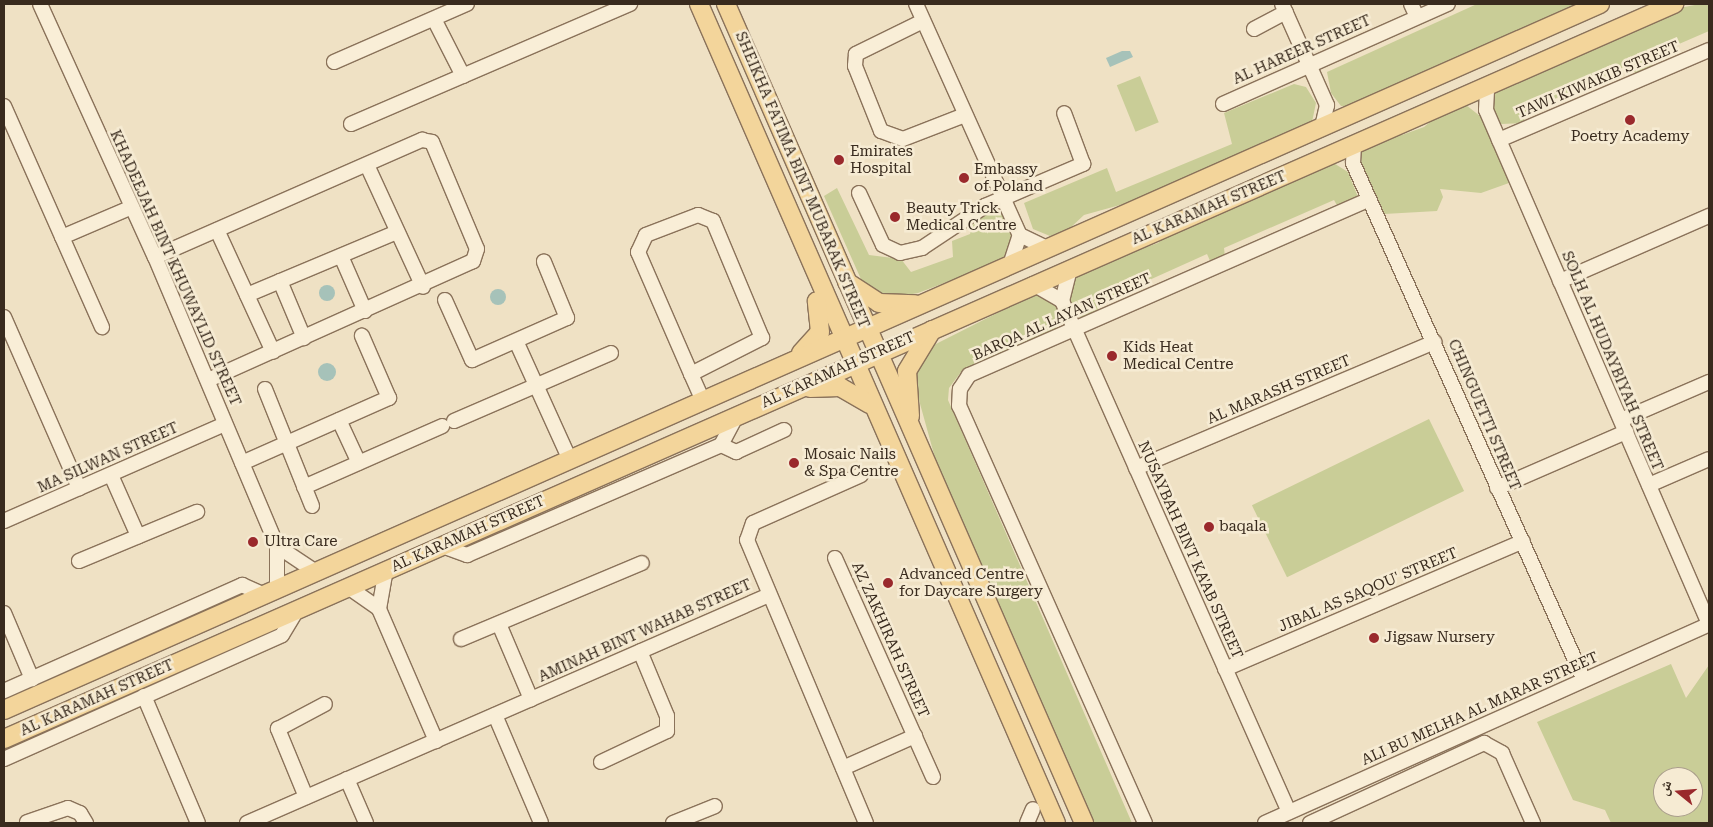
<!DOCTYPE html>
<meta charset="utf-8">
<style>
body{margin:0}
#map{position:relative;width:1713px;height:827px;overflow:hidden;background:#efe1c4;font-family:"Roboto Serif","Noto Naskh Arabic",serif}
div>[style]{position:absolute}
.green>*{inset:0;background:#c9cd97;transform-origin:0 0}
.water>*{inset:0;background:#a6c2b9}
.round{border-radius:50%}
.roads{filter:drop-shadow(1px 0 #8a725a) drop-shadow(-1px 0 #8a725a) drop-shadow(0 1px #8a725a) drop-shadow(0 -1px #8a725a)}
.minor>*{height:14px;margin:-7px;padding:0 7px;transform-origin:7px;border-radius:7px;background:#f9eed7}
.major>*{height:18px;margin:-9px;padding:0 9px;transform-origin:9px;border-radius:9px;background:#f3d59b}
.dots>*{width:14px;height:14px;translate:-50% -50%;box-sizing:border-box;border:2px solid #f6ebd3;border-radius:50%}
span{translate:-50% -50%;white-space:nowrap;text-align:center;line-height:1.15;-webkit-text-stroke:5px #f6ebd3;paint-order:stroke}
.street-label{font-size:15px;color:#392b1e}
.poi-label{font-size:15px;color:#392b1e}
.left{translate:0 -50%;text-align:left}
.frame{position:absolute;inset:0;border:5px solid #392b1e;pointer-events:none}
.north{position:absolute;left:1653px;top:767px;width:50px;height:50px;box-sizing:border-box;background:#f6ebd3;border:1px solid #aa9e8b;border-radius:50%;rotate:287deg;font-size:14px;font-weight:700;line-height:20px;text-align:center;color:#392b1e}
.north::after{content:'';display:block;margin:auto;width:18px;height:22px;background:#9a292c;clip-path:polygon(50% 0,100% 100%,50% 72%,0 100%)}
</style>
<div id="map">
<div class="green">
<i style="clip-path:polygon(1477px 4px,1594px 4px,1352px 106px,1341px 106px,1331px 93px,1327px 72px)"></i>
<i style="clip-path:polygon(1700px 4px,1709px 4px,1709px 31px,1649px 57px,1652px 67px,1636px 75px,1630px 64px,1522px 114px,1526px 123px,1501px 124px,1491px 105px,1491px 90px,1674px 9px)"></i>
<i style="left:1140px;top:76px;width:50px;height:25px;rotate:68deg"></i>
<i style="clip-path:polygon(1294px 84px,1306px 87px,1316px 103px,1312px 122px,1138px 200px,1084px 215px,1069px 229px,1050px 236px,1033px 229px,1024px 203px,1107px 168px,1116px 192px,1232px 144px,1224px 113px)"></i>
<i style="clip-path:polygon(1466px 105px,1485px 120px,1509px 183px,1481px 193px,1440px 189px,1443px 197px,1437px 211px,1384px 214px,1361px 164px,1362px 150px,1394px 133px,1402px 135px,1424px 127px,1441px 113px)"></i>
<i style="clip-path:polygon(1332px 162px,1348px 172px,1358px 197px,1338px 207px,1334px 200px,1224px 248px,1225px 257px,1211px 263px,1207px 254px,1096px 304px,1099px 312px,1088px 317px,1079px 317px,1067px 302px,1070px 280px,1103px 262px,1158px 243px,1173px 230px)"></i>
<i style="clip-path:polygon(837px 188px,869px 255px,901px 259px,911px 272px,953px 257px,952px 241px,970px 234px,975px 219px,992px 207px,1001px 211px,1011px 235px,1009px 251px,1002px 261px,918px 293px,895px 297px,877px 294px,864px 286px,824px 196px)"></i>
<i style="clip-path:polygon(1039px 292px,1057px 305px,1061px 320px,1055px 330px,961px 372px,949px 388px,948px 400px,1132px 823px,1088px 823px,940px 476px,914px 382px,924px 350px)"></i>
<i style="left:1429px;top:419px;width:80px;height:197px;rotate:64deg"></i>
<i style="clip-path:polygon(evenodd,1671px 664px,1686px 698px,1709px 665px,1709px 823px,1611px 823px,1605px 810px,1573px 800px,1537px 722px,1671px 664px,1663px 777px,1693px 777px,1693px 807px,1663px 807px,1663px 777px)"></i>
</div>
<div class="water">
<i style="clip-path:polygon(1122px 51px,1130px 51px,1133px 57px,1110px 67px,1106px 58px)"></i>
<i class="round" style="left:319px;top:285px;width:16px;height:16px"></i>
<i class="round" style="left:490px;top:289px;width:16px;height:16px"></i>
<i class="round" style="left:318px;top:363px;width:18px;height:18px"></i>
</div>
<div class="roads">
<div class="minor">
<i style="left:40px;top:4px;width:278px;rotate:65.6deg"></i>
<i style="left:155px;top:257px;width:314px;rotate:67.1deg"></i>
<i style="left:277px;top:546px;width:44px;rotate:90deg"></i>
<i style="left:916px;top:4px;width:253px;rotate:65.8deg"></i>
<i style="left:1020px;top:235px;width:30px;rotate:26deg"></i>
<i style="left:1282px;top:4px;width:111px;rotate:66deg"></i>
<i style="left:1327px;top:105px;width:18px;rotate:103deg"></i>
<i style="left:1411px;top:4px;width:14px;rotate:65deg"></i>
<i style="left:434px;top:19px;width:64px;rotate:63deg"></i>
<i style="left:923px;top:21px;width:75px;rotate:153.8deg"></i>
<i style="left:856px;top:54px;width:12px;rotate:95deg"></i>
<i style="left:855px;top:66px;width:70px;rotate:68.2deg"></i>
<i style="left:881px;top:131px;width:23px;rotate:20deg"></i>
<i style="left:903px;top:139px;width:66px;rotate:-21.2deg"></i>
<i style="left:1254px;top:29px;width:36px;rotate:-28deg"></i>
<i style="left:334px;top:62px;width:145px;rotate:-23.6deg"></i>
<i style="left:1223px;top:104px;width:246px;rotate:-24deg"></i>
<i style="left:4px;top:106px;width:242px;rotate:66.1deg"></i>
<i style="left:351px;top:124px;width:304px;rotate:-23.3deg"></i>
<i style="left:1499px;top:140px;width:228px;rotate:-23.2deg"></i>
<i style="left:1354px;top:145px;width:18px;rotate:93deg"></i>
<i style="left:1353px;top:163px;width:566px;rotate:65.92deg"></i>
<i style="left:367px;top:165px;width:134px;rotate:65.3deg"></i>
<i style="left:859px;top:193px;width:57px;rotate:65.2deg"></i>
<i style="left:883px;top:245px;width:19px;rotate:25deg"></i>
<i style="left:900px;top:253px;width:23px;rotate:-13deg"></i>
<i style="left:922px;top:248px;width:76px;rotate:-33.7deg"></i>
<i style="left:985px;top:206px;width:107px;rotate:-23.2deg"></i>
<i style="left:1083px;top:164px;width:54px;rotate:-110.4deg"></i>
<i style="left:217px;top:230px;width:134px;rotate:65.3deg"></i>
<i style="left:62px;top:237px;width:76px;rotate:-23.2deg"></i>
<i style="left:341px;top:256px;width:60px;rotate:66.4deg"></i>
<i style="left:155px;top:257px;width:292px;rotate:-23.7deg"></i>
<i style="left:422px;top:140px;width:10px;rotate:11deg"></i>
<i style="left:432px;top:142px;width:116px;rotate:67.2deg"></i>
<i style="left:477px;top:249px;width:13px;rotate:108deg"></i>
<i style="left:473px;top:261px;width:290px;rotate:155.8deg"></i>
<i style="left:1010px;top:265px;width:32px;rotate:-72deg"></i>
<i style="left:280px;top:281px;width:62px;rotate:67.2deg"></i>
<i style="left:1560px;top:281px;width:163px;rotate:-23.6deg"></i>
<i style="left:1033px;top:284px;width:34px;rotate:30deg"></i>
<i style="left:1062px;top:301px;width:559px;rotate:66.05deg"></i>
<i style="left:247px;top:295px;width:163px;rotate:-22.8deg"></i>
<i style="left:445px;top:300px;width:66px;rotate:65.8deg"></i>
<i style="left:472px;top:360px;width:104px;rotate:-23.9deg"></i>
<i style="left:567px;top:318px;width:61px;rotate:-112.3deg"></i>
<i style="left:1062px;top:301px;width:34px;rotate:-76deg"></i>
<i style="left:4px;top:317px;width:187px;rotate:66.3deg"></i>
<i style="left:516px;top:341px;width:131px;rotate:65.6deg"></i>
<i style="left:691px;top:374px;width:80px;rotate:-26.9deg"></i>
<i style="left:762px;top:338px;width:127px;rotate:-112.7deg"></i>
<i style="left:713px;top:221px;width:16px;rotate:-158deg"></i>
<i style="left:698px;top:215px;width:56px;rotate:159deg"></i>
<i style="left:646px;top:235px;width:19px;rotate:115deg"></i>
<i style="left:638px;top:252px;width:133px;rotate:66.5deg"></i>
<i style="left:691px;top:374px;width:30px;rotate:66deg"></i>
<i style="left:265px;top:389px;width:126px;rotate:68.1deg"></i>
<i style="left:339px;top:420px;width:47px;rotate:65.1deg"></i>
<i style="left:1621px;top:420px;width:96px;rotate:-23.4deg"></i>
<i style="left:454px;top:421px;width:171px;rotate:-23.4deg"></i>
<i style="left:721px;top:445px;width:17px;rotate:25deg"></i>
<i style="left:736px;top:452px;width:53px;rotate:-24.6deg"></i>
<i style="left:242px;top:463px;width:161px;rotate:-23.9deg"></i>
<i style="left:389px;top:398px;width:68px;rotate:-113.5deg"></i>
<i style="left:1136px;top:468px;width:324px;rotate:-22.9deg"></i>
<i style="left:111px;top:475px;width:67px;rotate:66.1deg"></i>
<i style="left:861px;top:475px;width:118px;rotate:156deg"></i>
<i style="left:753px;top:523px;width:18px;rotate:109deg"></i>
<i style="left:747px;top:540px;width:307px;rotate:67.2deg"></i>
<i style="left:1649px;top:485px;width:65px;rotate:-23.4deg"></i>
<i style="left:304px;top:487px;width:151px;rotate:-23.8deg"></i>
<i style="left:1497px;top:488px;width:141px;rotate:-23.5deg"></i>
<i style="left:4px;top:521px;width:241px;rotate:-23.7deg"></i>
<i style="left:277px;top:546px;width:47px;rotate:33.7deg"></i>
<i style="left:442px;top:546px;width:27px;rotate:20deg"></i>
<i style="left:467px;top:555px;width:277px;rotate:-23.4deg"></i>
<i style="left:721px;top:445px;width:34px;rotate:-62deg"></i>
<i style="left:835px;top:558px;width:240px;rotate:65.9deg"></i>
<i style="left:79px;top:561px;width:128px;rotate:-22.6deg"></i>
<i style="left:348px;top:587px;width:38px;rotate:35deg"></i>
<i style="left:379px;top:609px;width:40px;rotate:-80deg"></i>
<i style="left:379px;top:609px;width:144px;rotate:66.6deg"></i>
<i style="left:4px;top:613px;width:72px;rotate:67deg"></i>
<i style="left:499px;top:624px;width:82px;rotate:66.9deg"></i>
<i style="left:461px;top:639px;width:196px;rotate:-22.8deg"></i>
<i style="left:1225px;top:669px;width:324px;rotate:-23.2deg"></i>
<i style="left:4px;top:691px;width:261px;rotate:-24deg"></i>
<i style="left:242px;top:585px;width:24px;rotate:24deg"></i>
<i style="left:144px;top:696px;width:138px;rotate:67deg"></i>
<i style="left:495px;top:715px;width:117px;rotate:66.9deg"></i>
<i style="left:4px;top:759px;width:304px;rotate:-24deg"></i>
<i style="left:282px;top:635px;width:29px;rotate:-59deg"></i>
<i style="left:601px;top:762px;width:73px;rotate:-25.2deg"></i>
<i style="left:667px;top:731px;width:15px;rotate:-90deg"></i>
<i style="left:667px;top:716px;width:70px;rotate:-112.6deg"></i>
<i style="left:843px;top:768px;width:79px;rotate:-24deg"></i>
<i style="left:347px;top:779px;width:48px;rotate:66.6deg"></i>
<i style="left:306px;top:797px;width:74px;rotate:-112.4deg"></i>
<i style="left:278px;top:729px;width:53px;rotate:-28deg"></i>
<i style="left:27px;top:822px;width:43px;rotate:-18.9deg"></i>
<i style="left:68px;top:808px;width:13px;rotate:23deg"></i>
<i style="left:80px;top:813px;width:12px;rotate:59deg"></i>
<i style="left:247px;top:823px;width:570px;rotate:-23.59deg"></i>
<i style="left:673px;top:823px;width:45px;rotate:-22deg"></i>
<i style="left:1027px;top:823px;width:15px;rotate:-67deg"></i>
<i style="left:1145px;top:823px;width:457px;rotate:-114deg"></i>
<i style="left:959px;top:406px;width:17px;rotate:-87deg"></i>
<i style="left:960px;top:389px;width:17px;rotate:-57deg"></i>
<i style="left:969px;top:375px;width:437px;rotate:-23.7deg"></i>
<i style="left:1265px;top:823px;width:487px;rotate:-24.1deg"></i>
<i style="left:1709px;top:624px;width:560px;rotate:-113.45deg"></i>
<i style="left:1486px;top:110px;width:21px;rotate:-87deg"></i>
<i style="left:1310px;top:823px;width:192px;rotate:-24.7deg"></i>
<i style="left:1484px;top:743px;width:21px;rotate:29deg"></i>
<i style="left:1502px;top:753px;width:77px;rotate:66.1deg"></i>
</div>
<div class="major">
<i style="left:699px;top:4px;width:893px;rotate:66.45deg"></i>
<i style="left:726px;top:4px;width:894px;rotate:66.39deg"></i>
<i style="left:847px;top:282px;width:38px;rotate:33deg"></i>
<i style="left:879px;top:303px;width:36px;rotate:2deg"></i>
<i style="left:801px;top:353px;width:28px;rotate:-48deg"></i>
<i style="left:820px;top:332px;width:31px;rotate:-96deg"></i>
<i style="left:810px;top:388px;width:30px;rotate:-2deg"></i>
<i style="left:840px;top:387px;width:34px;rotate:30deg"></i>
<i style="left:910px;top:416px;width:45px;rotate:-93.8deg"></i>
<i style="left:907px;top:371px;width:48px;rotate:-58.6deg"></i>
<i style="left:4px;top:710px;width:1745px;rotate:-23.86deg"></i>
<i style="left:4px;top:739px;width:1825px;rotate:-23.76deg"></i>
</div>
</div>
<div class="dots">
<i style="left:1630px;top:120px;background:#9a292c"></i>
<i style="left:839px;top:160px;background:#9a292c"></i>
<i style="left:964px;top:178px;background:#9a292c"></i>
<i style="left:895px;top:217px;background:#9a292c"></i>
<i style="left:1112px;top:356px;background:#9a292c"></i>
<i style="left:794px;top:463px;background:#9a292c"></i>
<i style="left:1209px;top:527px;background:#9a292c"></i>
<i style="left:253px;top:542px;background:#9a292c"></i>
<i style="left:888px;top:583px;background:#9a292c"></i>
<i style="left:1374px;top:638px;background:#9a292c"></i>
</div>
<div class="street-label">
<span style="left:1302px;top:50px;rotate:-24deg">AL HAREER STREET</span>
<span style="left:1598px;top:80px;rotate:-23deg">TAWI KIWAKIB STREET</span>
<span style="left:802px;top:180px;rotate:67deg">SHEIKHA FATIMA BINT MUBARAK STREET</span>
<span style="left:1209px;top:208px;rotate:-23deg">AL KARAMAH STREET</span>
<span style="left:175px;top:268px;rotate:66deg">KHADEEJAH BINT KHUWAYLID STREET</span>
<span style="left:1062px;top:317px;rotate:-24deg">BARQA AL LAYAN STREET</span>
<span style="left:1612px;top:361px;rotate:67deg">SOLH AL HUDAYBIYAH STREET</span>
<span style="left:838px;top:370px;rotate:-24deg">AL KARAMAH STREET</span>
<span style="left:1279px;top:390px;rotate:-23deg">AL MARASH STREET</span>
<span style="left:1484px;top:415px;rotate:67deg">CHINGUETTI STREET</span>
<span style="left:108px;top:458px;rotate:-24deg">MA SILWAN STREET</span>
<span style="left:468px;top:534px;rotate:-24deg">AL KARAMAH STREET</span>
<span style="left:1190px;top:550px;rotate:66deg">NUSAYBAH BINT KA'AB STREET</span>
<span style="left:1368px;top:590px;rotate:-23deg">JIBAL AS SAQOU' STREET</span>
<span style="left:645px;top:631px;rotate:-24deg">AMINAH BINT WAHAB STREET</span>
<span style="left:890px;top:640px;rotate:66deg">AZ ZAKHIRAH STREET</span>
<span style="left:97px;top:698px;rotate:-24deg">AL KARAMAH STREET</span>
<span style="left:1480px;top:709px;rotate:-24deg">ALI BU MELHA AL MARAR STREET</span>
</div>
<div class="poi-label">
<span style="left:1630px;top:137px">Poetry Academy</span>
<span class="left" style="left:850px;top:160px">Emirates<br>Hospital</span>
<span class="left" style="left:974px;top:178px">Embassy<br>of Poland</span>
<span class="left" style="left:906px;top:217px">Beauty Trick<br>Medical Centre</span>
<span class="left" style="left:1123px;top:356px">Kids Heat<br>Medical Centre</span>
<span class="left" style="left:804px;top:463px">Mosaic Nails<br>&amp; Spa Centre</span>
<span class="left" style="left:1219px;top:527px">baqala</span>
<span class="left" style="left:264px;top:542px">Ultra Care</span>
<span class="left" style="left:899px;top:583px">Advanced Centre<br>for Daycare Surgery</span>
<span class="left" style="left:1384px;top:638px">Jigsaw Nursery</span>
</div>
<div class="frame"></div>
<div class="north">ش</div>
</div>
